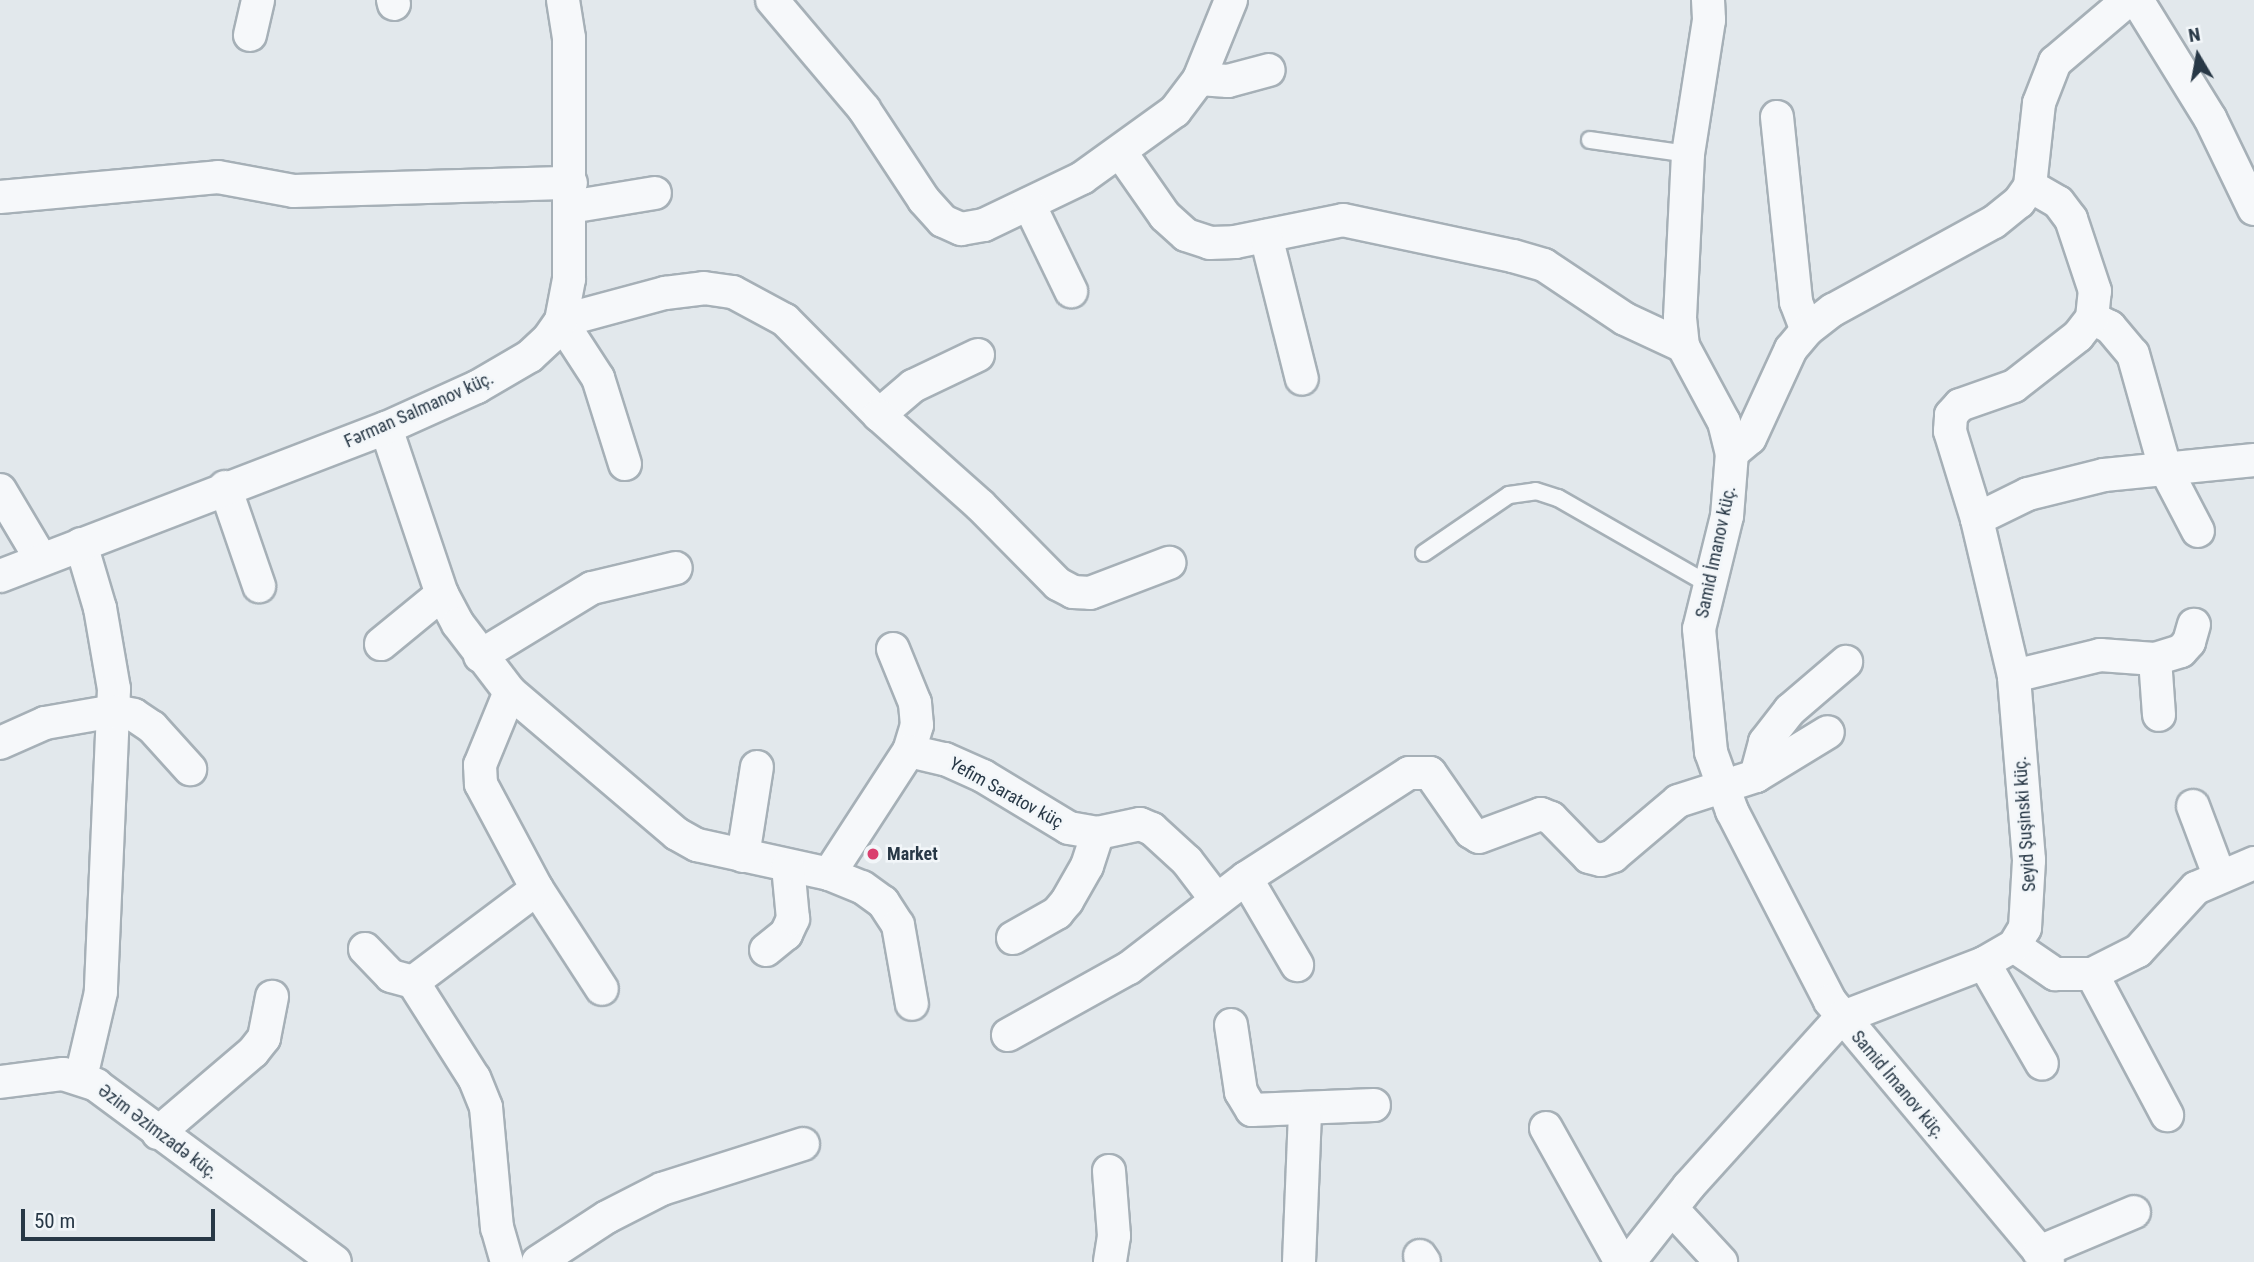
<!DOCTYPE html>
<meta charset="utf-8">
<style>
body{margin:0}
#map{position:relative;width:2254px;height:1262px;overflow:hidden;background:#e2e8ec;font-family:"Roboto Condensed",sans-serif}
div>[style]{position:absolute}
.roads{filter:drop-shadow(2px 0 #a6b0b7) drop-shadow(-2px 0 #a6b0b7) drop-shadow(0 2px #a6b0b7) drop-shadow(0 -2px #a6b0b7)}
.lane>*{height:16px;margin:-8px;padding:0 8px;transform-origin:8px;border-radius:8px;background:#f6f8fa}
.street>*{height:32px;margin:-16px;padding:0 16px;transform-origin:16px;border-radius:16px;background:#f6f8fa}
.dots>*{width:19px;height:19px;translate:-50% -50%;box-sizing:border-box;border:4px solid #f2f6f9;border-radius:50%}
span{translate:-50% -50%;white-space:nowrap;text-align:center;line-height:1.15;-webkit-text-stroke:5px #f2f6f9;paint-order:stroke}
.street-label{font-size:18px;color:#283846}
.poi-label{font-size:18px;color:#283846;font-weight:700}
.left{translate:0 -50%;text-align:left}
.north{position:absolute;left:2163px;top:21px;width:70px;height:70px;-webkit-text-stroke:5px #f2f6f9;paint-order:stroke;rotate:350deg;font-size:19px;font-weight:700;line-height:28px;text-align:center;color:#283846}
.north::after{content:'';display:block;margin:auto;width:24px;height:32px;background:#283846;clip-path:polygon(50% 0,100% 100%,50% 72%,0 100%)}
.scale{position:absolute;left:21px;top:1209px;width:194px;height:32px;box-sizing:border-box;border:4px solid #283846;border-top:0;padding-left:9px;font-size:21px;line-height:24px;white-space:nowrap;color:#283846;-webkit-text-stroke:5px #f2f6f9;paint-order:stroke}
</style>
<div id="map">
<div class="roads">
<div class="lane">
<i style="left:1590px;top:140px;width:99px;rotate:8.1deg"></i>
<i style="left:1424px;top:553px;width:103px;rotate:-34.3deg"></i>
<i style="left:1509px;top:495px;width:27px;rotate:-8deg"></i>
<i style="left:1536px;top:491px;width:23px;rotate:18deg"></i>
<i style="left:1558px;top:498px;width:173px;rotate:29.8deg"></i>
</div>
<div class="street">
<i style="left:393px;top:0;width:4px;rotate:76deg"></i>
<i style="left:772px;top:0;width:143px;rotate:49.8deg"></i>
<i style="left:864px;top:109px;width:109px;rotate:56.6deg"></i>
<i style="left:924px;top:200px;width:28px;rotate:48deg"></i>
<i style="left:943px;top:221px;width:20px;rotate:24deg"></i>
<i style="left:961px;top:229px;width:23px;rotate:-10deg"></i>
<i style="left:984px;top:225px;width:109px;rotate:-25.6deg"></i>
<i style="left:1082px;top:178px;width:115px;rotate:-35.8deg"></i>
<i style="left:1175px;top:111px;width:40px;rotate:-53deg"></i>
<i style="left:1199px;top:79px;width:85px;rotate:-67.9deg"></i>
<i style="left:1708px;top:0;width:20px;rotate:87deg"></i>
<i style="left:1709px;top:20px;width:136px;rotate:98.9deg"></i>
<i style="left:1688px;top:154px;width:164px;rotate:92.8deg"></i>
<i style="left:1680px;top:318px;width:28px;rotate:84deg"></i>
<i style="left:1683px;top:346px;width:86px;rotate:61.7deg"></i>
<i style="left:1724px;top:422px;width:32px;rotate:76deg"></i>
<i style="left:1732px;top:453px;width:63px;rotate:94.5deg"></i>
<i style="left:1727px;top:516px;width:116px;rotate:103.9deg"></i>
<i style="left:1699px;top:629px;width:124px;rotate:84.4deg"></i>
<i style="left:1711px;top:752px;width:63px;rotate:70.4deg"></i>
<i style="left:1732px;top:811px;width:214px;rotate:62.7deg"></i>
<i style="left:1830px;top:1001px;width:340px;rotate:50.1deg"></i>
<i style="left:2137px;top:0;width:139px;rotate:58.3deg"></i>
<i style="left:2210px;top:118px;width:101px;rotate:64.2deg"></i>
<i style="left:250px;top:35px;width:36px;rotate:-77deg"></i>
<i style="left:1199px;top:79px;width:29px;rotate:4deg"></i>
<i style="left:1228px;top:81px;width:42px;rotate:-15deg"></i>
<i style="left:1777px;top:117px;width:186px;rotate:84.1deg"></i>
<i style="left:1796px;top:302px;width:30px;rotate:69deg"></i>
<i style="left:1121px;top:153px;width:77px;rotate:55.1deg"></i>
<i style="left:1165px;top:216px;width:28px;rotate:42deg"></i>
<i style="left:1186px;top:235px;width:25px;rotate:18deg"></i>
<i style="left:1210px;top:243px;width:25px;rotate:-2deg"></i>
<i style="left:1235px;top:242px;width:110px;rotate:-11.5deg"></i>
<i style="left:1343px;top:220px;width:174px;rotate:12deg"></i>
<i style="left:1513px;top:256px;width:32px;rotate:16deg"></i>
<i style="left:1544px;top:265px;width:97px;rotate:33.7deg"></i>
<i style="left:1625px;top:319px;width:64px;rotate:25deg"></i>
<i style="left:0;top:197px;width:219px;rotate:-5.2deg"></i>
<i style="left:218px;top:177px;width:77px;rotate:10.4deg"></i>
<i style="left:294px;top:191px;width:277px;rotate:-1.7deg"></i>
<i style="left:1029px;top:204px;width:97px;rotate:64.2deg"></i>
<i style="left:570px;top:207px;width:86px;rotate:-9.4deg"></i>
<i style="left:1266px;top:236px;width:147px;rotate:75.9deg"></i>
<i style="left:2092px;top:318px;width:20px;rotate:27deg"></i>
<i style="left:2110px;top:327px;width:35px;rotate:50deg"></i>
<i style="left:2133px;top:354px;width:118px;rotate:74.3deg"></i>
<i style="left:2165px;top:468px;width:71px;rotate:62.4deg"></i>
<i style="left:879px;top:415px;width:45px;rotate:-40.5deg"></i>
<i style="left:913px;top:386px;width:72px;rotate:-25.5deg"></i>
<i style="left:386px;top:428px;width:175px;rotate:71.4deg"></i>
<i style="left:442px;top:594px;width:34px;rotate:62deg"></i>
<i style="left:458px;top:624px;width:86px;rotate:52.6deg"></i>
<i style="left:510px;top:692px;width:219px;rotate:40.4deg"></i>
<i style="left:677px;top:834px;width:23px;rotate:29deg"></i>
<i style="left:697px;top:845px;width:135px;rotate:12.4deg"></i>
<i style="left:829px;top:874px;width:35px;rotate:22deg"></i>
<i style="left:862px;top:887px;width:26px;rotate:36deg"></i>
<i style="left:883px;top:902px;width:27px;rotate:57deg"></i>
<i style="left:898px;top:925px;width:80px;rotate:80deg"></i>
<i style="left:1732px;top:453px;width:23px;rotate:-40deg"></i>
<i style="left:1750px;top:438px;width:98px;rotate:-65.3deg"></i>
<i style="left:1791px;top:349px;width:25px;rotate:-50deg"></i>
<i style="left:1807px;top:330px;width:33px;rotate:-38deg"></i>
<i style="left:1833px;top:310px;width:183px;rotate:-28.7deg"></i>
<i style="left:1994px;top:222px;width:32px;rotate:-39deg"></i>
<i style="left:2019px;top:202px;width:19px;rotate:-55deg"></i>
<i style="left:2030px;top:186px;width:83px;rotate:-83.8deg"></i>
<i style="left:2039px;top:103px;width:44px;rotate:-68.7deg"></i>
<i style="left:2055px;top:62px;width:96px;rotate:-40.3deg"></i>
<i style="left:625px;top:464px;width:90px;rotate:-107.4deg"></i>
<i style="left:598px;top:378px;width:68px;rotate:-123deg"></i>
<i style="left:561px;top:321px;width:108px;rotate:-15.1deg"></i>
<i style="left:665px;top:293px;width:39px;rotate:-7deg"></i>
<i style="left:704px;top:288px;width:29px;rotate:8deg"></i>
<i style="left:733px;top:292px;width:59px;rotate:28.3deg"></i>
<i style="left:785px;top:320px;width:134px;rotate:45.3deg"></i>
<i style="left:879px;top:415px;width:135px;rotate:41.7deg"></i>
<i style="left:980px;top:505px;width:111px;rotate:45.4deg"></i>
<i style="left:1058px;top:584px;width:17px;rotate:28deg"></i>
<i style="left:1073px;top:592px;width:17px;rotate:3deg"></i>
<i style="left:1090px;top:593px;width:85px;rotate:-20.8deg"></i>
<i style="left:225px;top:487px;width:105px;rotate:71deg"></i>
<i style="left:0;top:490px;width:80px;rotate:59.3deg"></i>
<i style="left:1977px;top:519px;width:92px;rotate:-107.1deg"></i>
<i style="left:1950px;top:431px;width:16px;rotate:-86deg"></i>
<i style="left:1951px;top:415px;width:13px;rotate:-48deg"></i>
<i style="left:1960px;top:405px;width:57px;rotate:-19.4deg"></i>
<i style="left:2014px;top:386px;width:81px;rotate:-38deg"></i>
<i style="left:2078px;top:336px;width:23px;rotate:-52deg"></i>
<i style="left:2092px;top:318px;width:27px;rotate:-84deg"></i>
<i style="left:2095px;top:291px;width:76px;rotate:-108.4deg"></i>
<i style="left:2071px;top:219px;width:21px;rotate:-127deg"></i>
<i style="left:2058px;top:202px;width:32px;rotate:-150deg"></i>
<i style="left:81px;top:544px;width:67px;rotate:73.5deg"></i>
<i style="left:100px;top:608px;width:82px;rotate:80.2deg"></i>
<i style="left:114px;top:689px;width:303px;rotate:92.5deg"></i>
<i style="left:101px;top:992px;width:87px;rotate:103.2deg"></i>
<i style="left:0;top:576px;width:413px;rotate:-21deg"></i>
<i style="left:386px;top:428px;width:100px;rotate:-24.3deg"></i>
<i style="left:477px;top:387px;width:61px;rotate:-30.3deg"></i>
<i style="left:530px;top:356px;width:26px;rotate:-43deg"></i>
<i style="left:549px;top:338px;width:21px;rotate:-55deg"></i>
<i style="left:561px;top:321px;width:43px;rotate:-79.2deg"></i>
<i style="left:569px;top:279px;width:241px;rotate:-90deg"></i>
<i style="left:569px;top:38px;width:38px;rotate:-99deg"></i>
<i style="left:381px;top:644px;width:79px;rotate:-39.3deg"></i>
<i style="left:893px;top:649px;width:58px;rotate:67.8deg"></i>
<i style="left:915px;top:703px;width:22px;rotate:85deg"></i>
<i style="left:917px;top:725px;width:27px;rotate:107deg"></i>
<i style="left:480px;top:656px;width:131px;rotate:-31.3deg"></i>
<i style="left:592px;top:588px;width:86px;rotate:-13.4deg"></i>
<i style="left:2155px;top:659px;width:56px;rotate:85.9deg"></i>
<i style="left:2014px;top:676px;width:89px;rotate:-13.7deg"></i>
<i style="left:2100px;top:655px;width:55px;rotate:4.2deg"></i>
<i style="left:2155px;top:659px;width:27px;rotate:-17deg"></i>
<i style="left:2181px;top:651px;width:12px;rotate:-48deg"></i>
<i style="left:2189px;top:642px;width:18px;rotate:-74deg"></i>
<i style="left:0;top:743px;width:49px;rotate:-24deg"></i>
<i style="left:45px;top:723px;width:70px;rotate:-9.9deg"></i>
<i style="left:114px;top:711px;width:20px;rotate:11deg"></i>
<i style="left:134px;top:715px;width:22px;rotate:34deg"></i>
<i style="left:152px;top:727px;width:57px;rotate:47.9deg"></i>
<i style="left:1756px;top:776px;width:84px;rotate:-31.4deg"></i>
<i style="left:2193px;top:806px;width:74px;rotate:69.4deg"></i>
<i style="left:743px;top:856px;width:90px;rotate:-81.1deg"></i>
<i style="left:829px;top:874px;width:147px;rotate:-57deg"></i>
<i style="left:909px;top:751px;width:37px;rotate:13deg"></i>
<i style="left:945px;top:759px;width:42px;rotate:24.1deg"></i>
<i style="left:983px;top:776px;width:100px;rotate:31.2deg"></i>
<i style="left:1069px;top:828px;width:29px;rotate:10deg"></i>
<i style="left:1098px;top:833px;width:43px;rotate:-12.1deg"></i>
<i style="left:1140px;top:824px;width:13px;rotate:23deg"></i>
<i style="left:1152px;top:829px;width:47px;rotate:42.4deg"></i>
<i style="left:1187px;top:861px;width:48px;rotate:52.7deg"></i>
<i style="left:1246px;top:878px;width:101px;rotate:59.6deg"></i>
<i style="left:537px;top:889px;width:119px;rotate:57deg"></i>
<i style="left:1013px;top:938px;width:51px;rotate:-29.6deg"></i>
<i style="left:1057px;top:913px;width:16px;rotate:-50deg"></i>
<i style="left:1067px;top:901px;width:40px;rotate:-60.3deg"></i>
<i style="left:1087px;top:866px;width:35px;rotate:-72deg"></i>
<i style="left:2014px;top:946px;width:50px;rotate:34.3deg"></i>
<i style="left:2055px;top:974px;width:37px"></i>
<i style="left:2092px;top:974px;width:51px;rotate:-26.6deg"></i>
<i style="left:2138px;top:951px;width:86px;rotate:-47.4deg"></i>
<i style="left:2196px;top:888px;width:63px;rotate:-23.3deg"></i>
<i style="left:365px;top:949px;width:37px;rotate:46deg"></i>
<i style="left:391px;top:976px;width:23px;rotate:15deg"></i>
<i style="left:766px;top:950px;width:26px;rotate:-39deg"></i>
<i style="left:786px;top:934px;width:17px;rotate:-65deg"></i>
<i style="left:793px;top:919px;width:53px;rotate:-95.4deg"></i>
<i style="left:1984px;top:963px;width:116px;rotate:60.1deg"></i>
<i style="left:2092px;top:974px;width:160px;rotate:62deg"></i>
<i style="left:1231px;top:1025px;width:68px;rotate:81.5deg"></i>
<i style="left:1241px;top:1092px;width:21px;rotate:59deg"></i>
<i style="left:1252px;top:1110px;width:122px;rotate:-2.3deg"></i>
<i style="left:1008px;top:1035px;width:138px;rotate:-29deg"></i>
<i style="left:1129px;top:968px;width:148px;rotate:-37.6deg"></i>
<i style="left:1246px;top:878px;width:194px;rotate:-32.8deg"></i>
<i style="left:1409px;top:773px;width:21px"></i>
<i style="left:1430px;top:773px;width:72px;rotate:55.2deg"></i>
<i style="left:1471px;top:832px;width:9px;rotate:32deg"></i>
<i style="left:1479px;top:837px;width:66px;rotate:-20.4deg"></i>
<i style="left:1541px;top:814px;width:11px;rotate:22deg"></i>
<i style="left:1551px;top:818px;width:54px;rotate:45.7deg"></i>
<i style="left:1589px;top:857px;width:12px;rotate:14deg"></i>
<i style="left:1601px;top:860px;width:13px;rotate:-18deg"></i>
<i style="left:1613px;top:856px;width:85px;rotate:-40.2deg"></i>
<i style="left:1678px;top:801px;width:82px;rotate:-17.8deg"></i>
<i style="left:1756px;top:776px;width:35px;rotate:-75deg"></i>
<i style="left:1765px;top:742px;width:41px;rotate:-52deg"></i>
<i style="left:1790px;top:710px;width:74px;rotate:-40.6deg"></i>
<i style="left:0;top:1082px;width:64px;rotate:-7.2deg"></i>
<i style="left:63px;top:1074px;width:35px;rotate:18deg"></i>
<i style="left:96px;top:1085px;width:297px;rotate:36.5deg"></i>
<i style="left:1546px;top:1128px;width:154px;rotate:60.8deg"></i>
<i style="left:158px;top:1133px;width:125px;rotate:-40.5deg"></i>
<i style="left:253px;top:1052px;width:18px;rotate:-52deg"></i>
<i style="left:264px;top:1038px;width:42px;rotate:-79deg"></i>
<i style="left:1109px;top:1171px;width:65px;rotate:85.6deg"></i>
<i style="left:1114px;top:1236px;width:26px;rotate:99deg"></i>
<i style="left:1673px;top:1210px;width:71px;rotate:47.3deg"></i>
<i style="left:2039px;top:1252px;width:103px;rotate:-22.8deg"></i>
<i style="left:1420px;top:1256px;width:7px;rotate:56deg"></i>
<i style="left:507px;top:1262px;width:35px;rotate:-106deg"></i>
<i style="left:497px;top:1228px;width:121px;rotate:-95.2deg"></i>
<i style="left:486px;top:1107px;width:31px;rotate:-112deg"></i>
<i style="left:474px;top:1078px;width:114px;rotate:-122.4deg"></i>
<i style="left:413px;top:982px;width:155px;rotate:-36.9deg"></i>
<i style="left:537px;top:889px;width:119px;rotate:-118.1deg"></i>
<i style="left:481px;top:784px;width:19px;rotate:-93deg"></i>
<i style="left:480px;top:765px;width:79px;rotate:-67.7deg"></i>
<i style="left:538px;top:1262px;width:82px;rotate:-33.1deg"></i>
<i style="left:607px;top:1217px;width:62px;rotate:-27deg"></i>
<i style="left:662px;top:1189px;width:148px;rotate:-17.7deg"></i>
<i style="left:1299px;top:1262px;width:151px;rotate:-87.7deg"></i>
<i style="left:1629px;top:1262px;width:97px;rotate:-51.7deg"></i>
<i style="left:1689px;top:1186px;width:227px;rotate:-47.9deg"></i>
<i style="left:1841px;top:1018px;width:153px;rotate:-21deg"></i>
<i style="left:1984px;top:963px;width:34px;rotate:-30deg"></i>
<i style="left:2014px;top:946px;width:21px;rotate:-59deg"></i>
<i style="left:2025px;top:928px;width:68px;rotate:-86.6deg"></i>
<i style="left:2029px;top:860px;width:185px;rotate:-94.7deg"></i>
<i style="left:2014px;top:676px;width:161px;rotate:-103.3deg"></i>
<i style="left:1977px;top:519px;width:57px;rotate:-26.1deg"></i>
<i style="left:2028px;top:494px;width:78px;rotate:-14deg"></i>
<i style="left:2104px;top:475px;width:151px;rotate:-5.7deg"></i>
</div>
</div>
<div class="dots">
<i style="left:873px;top:854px;background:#da3e6e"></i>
</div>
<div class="street-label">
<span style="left:419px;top:410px;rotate:-24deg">Fərman Salmanov küç.</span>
<span style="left:1716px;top:552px;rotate:-78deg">Samid İmanov küç.</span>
<span style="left:1006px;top:793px;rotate:29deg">Yefim Saratov küç</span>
<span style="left:2025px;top:824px;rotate:-94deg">Seyid Şuşinski küç.</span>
<span style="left:1898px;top:1085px;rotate:50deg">Samid İmanov küç.</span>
<span style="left:158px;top:1132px;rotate:37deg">Əzim Əzimzadə küç.</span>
</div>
<div class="poi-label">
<span class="left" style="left:887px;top:854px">Market</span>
</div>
<div class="north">N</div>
<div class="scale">50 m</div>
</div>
